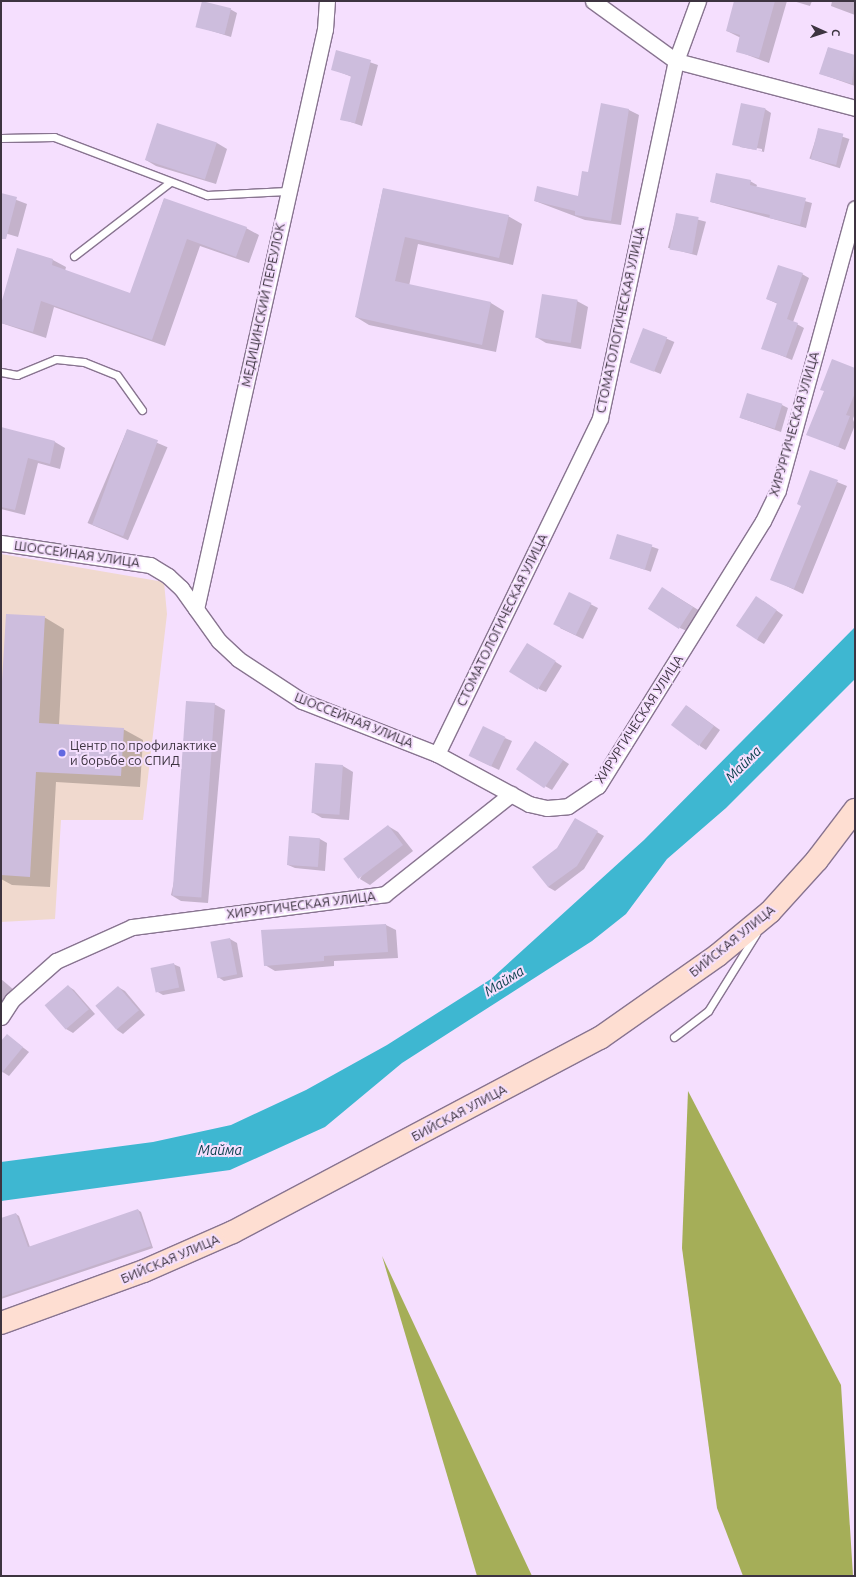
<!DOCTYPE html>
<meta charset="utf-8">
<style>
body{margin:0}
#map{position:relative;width:856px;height:1577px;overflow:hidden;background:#f5dffe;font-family:Ubuntu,sans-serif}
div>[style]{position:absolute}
.medical>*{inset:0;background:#f0d9ce}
.forest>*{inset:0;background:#a5ae58}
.water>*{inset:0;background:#3eb7d1}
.shadow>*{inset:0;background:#0003;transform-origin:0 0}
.building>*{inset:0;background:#cdbddd;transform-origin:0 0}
.roads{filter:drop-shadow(1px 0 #887490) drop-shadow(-1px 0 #887490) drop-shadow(0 1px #887490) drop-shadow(0 -1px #887490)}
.lane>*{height:7px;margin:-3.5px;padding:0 3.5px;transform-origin:3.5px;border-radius:3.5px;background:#fff}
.street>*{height:15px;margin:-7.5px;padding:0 7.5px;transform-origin:7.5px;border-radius:7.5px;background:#fff}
.primary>*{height:22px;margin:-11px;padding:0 11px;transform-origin:11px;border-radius:11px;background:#feded2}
.dots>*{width:11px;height:11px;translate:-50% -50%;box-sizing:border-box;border:2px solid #f5dffe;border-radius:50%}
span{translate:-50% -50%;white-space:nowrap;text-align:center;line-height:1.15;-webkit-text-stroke:4px #f5dffe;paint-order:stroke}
.street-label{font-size:13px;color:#3d3440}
.poi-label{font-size:13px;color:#3d3440}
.left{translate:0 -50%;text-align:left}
.water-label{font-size:14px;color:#053d48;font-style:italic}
.frame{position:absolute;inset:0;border:2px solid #3d3440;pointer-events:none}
.north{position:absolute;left:804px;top:12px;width:40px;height:40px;-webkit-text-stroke:3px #f5dffe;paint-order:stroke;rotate:93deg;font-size:11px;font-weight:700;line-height:16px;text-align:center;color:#3d3440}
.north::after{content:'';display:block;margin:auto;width:14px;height:18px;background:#3d3440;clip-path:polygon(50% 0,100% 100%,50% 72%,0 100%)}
</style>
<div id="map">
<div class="medical">
<i style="clip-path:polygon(1px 554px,164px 582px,167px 614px,143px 820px,61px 820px,55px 919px,1px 922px)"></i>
</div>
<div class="forest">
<i style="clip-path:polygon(688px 1091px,841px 1385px,853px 1576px,743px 1576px,717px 1508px,682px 1248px)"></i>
<i style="clip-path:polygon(382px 1256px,532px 1576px,477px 1576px)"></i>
</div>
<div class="water">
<i style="clip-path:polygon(855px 627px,855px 679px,726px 808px,667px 859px,626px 914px,592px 941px,402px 1063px,325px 1127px,230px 1170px,1px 1201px,1px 1162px,153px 1142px,231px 1125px,306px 1090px,387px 1045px,491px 979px,644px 840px)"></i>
</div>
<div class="shadow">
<i style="clip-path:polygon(735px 1px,787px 1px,769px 63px,737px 51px,741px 38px,727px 31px)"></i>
<i style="clip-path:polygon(793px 1px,812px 1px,810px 6px)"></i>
<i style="clip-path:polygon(832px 1px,855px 1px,855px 15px,831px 6px)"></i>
<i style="clip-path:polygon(230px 9px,237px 13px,231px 37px,196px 26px)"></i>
<i style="clip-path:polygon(828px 48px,855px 56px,855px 86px,821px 74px)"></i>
<i style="clip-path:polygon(337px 51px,378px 65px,362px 126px,342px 119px,352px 77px,332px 69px)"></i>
<i style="clip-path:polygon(602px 104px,629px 110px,639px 115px,621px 225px,585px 220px,535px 201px,578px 197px,589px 173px)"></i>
<i style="clip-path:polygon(evenodd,765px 109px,771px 113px,764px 152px,734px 144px,765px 109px,740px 145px,762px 149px,762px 151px,740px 147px,740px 145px)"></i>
<i style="left:819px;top:129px;width:32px;height:31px;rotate:18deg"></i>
<i style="clip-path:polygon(217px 143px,227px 149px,216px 184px,156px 166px,146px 160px)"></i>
<i style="clip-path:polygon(750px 181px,757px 185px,756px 188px,812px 203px,806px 228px,711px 202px)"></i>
<i style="clip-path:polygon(383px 189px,508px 216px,522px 224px,513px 265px,418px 244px,409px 286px,491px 303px,504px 311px,496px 352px,369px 325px,356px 317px)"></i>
<i style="clip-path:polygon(1px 194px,27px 204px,18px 237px,1px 232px)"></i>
<i style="clip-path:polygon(164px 199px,246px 228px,259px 235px,249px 263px,200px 246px,165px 346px,54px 307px,46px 338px,1px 323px,1px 308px,17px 250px,53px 260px,66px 267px,65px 271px,131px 294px)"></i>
<i style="left:677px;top:214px;width:30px;height:35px;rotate:15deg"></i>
<i style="clip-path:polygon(802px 274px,809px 278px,793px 322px,804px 328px,792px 360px,763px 348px,778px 304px,767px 299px)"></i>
<i style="clip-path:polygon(577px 301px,588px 307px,581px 349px,546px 343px,536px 337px)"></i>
<i style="left:644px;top:329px;width:33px;height:35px;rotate:23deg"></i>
<i style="clip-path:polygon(855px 369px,855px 413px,853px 419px,855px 425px,845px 450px,808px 434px)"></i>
<i style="clip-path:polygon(782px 405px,788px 408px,781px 432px,741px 418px)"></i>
<i style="clip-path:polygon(1px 428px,55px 442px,65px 448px,60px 469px,38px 463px,25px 515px,1px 509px)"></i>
<i style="left:127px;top:430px;width:44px;height:101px;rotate:23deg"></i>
<i style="clip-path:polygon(810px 471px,847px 486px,803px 594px,772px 579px,802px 506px)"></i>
<i style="left:618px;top:535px;width:43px;height:24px;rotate:19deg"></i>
<i style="clip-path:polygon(669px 592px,700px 611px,687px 631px,680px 628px)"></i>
<i style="clip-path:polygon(569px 593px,598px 608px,583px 639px,560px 628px)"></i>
<i style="clip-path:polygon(763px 601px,783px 615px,764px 644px,757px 640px)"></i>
<i style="clip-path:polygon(44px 617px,64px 629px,59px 725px,123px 729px,143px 740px,140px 787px,56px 782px,50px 887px,12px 885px,1px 879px,1px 716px)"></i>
<i style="clip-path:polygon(534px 648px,562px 666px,546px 692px,539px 689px)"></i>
<i style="clip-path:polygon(214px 704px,225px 710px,208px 903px,181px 901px,171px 895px)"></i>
<i style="clip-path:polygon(687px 706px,720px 730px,706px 750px,700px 746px)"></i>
<i style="clip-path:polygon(505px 738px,512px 741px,499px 770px,476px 759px)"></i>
<i style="clip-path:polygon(542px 746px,569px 764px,552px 790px,545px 786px)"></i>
<i style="clip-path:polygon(316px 764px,343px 766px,353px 772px,349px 820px,322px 818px,312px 812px)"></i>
<i style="clip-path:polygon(576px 820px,604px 836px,584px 869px,555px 891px,548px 887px,558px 849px)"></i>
<i style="clip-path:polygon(388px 826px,398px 832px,413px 851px,370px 885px,360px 879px)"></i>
<i style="clip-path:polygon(290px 837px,320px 839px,327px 843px,325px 871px,295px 868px,288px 865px)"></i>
<i style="clip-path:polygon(386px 925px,396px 930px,398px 958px,334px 961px,334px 966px,275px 971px,265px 965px)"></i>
<i style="clip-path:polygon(230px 939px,237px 943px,243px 977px,224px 981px,218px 977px)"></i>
<i style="clip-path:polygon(173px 964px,180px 967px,185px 991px,163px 995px,156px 991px)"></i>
<i style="clip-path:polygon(1px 979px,14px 990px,1px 1005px)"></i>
<i style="clip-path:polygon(68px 986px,74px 990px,95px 1014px,73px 1033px,66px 1029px)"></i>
<i style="clip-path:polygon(118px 987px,125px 991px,145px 1015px,123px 1034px,117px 1030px)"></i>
<i style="clip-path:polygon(7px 1035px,29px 1052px,9px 1076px,1px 1071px,1px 1043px)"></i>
<i style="clip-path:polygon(138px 1210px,141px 1212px,153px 1248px,1px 1299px,1px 1219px,16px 1214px,19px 1216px,30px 1247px)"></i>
</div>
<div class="building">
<i style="left:202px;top:1px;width:30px;height:27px;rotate:14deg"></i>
<i style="clip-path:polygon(734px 1px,775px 1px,759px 58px,736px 52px,740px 35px,726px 31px)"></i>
<i style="clip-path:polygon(828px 47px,855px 55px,852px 84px,819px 74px)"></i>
<i style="clip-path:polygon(336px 50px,371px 60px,355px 123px,340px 120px,351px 76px,331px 70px)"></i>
<i style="clip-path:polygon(601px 103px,629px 109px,611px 221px,575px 215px,575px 211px,534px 201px,537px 186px,578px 196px,582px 171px,588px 172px)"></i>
<i style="left:741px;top:103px;width:25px;height:43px;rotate:12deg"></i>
<i style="left:157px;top:123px;width:63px;height:39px;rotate:18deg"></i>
<i style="left:818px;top:128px;width:26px;height:32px;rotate:13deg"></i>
<i style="clip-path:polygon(716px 173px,751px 180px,750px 185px,806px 198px,800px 225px,769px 218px,770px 215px,710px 202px)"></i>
<i style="clip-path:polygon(383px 188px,509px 215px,499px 258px,405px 237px,395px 281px,491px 302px,482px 345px,355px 317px)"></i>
<i style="clip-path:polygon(1px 193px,17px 197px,6px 239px,1px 239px)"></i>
<i style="clip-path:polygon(164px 198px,247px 227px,236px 257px,187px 239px,152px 340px,41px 301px,33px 332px,1px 323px,1px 304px,17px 248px,53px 259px,52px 265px,130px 293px)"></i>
<i style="left:676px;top:213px;width:23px;height:37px;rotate:10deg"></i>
<i style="clip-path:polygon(778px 265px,803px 273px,787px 319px,798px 323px,786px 357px,761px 349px,777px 303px,766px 299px)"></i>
<i style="left:542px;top:294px;width:36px;height:44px;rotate:9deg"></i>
<i style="left:643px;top:328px;width:26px;height:37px;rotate:21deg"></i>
<i style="clip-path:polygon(832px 359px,855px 368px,855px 393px,846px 415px,850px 416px,838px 447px,806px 435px,824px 391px,820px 390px)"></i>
<i style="left:747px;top:393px;width:37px;height:26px;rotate:17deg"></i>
<i style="clip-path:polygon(1px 427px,55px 441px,50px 464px,28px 458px,15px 510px,1px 507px)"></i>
<i style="left:127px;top:429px;width:33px;height:102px;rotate:20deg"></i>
<i style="clip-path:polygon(810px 470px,838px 480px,794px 589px,770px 580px,801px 506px,797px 504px)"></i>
<i style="left:617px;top:534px;width:37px;height:26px;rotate:17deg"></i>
<i style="left:662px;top:587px;width:37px;height:26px;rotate:33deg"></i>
<i style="left:569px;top:592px;width:25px;height:36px;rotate:26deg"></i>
<i style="left:756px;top:596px;width:25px;height:36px;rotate:34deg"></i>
<i style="clip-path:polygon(6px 614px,45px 616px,39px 723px,124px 728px,121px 776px,36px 772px,30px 877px,1px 875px,1px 698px)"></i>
<i style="left:527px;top:643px;width:34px;height:34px;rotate:32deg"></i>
<i style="left:186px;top:701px;width:29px;height:195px;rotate:4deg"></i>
<i style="left:686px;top:705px;width:35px;height:25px;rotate:37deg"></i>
<i style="left:483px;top:726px;width:25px;height:33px;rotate:26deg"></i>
<i style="left:535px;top:741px;width:34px;height:34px;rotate:34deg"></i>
<i style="left:315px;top:763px;width:28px;height:50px;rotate:4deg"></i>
<i style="clip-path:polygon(575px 818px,598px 831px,577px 866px,548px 887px,532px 867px,557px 848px)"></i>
<i style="left:388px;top:825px;width:25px;height:56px;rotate:53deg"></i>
<i style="left:289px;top:836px;width:31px;height:29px;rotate:4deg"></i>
<i style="clip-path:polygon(386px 924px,388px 952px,324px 956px,324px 961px,264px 966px,261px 930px)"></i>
<i style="left:230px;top:938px;width:37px;height:20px;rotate:79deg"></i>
<i style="left:174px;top:963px;width:25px;height:24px;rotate:78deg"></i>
<i style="left:68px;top:985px;width:32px;height:31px;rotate:49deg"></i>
<i style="left:118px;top:986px;width:32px;height:30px;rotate:49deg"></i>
<i style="clip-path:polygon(7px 1034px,23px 1047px,1px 1074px,1px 1041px)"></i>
<i style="clip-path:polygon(138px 1209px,151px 1246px,1px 1297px,1px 1218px,16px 1213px,28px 1247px)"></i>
</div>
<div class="roads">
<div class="lane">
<i style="left:1px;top:138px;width:53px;rotate:-1.1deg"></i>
<i style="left:54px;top:137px;width:164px;rotate:20.8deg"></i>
<i style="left:207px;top:195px;width:80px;rotate:-2.9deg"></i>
<i style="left:74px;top:256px;width:121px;rotate:-37.6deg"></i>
<i style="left:1px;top:372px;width:16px;rotate:11deg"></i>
<i style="left:17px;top:375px;width:42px;rotate:-22.3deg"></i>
<i style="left:56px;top:359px;width:28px;rotate:6deg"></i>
<i style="left:84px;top:362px;width:35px;rotate:22deg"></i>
<i style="left:117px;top:375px;width:43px;rotate:54.5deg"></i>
<i style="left:674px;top:1037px;width:43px;rotate:-37.4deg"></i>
<i style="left:708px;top:1011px;width:91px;rotate:-58.1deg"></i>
</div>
<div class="street">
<i style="left:593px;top:1px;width:102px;rotate:35.9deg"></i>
<i style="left:676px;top:61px;width:185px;rotate:14.7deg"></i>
<i style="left:1px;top:543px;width:151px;rotate:8.4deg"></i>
<i style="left:150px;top:565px;width:21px;rotate:31deg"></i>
<i style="left:168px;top:576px;width:18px;rotate:43deg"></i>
<i style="left:181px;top:588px;width:65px;rotate:54.4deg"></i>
<i style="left:219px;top:641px;width:26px;rotate:43deg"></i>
<i style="left:238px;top:659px;width:77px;rotate:33.3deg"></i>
<i style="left:302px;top:701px;width:145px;rotate:21.4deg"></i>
<i style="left:437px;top:754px;width:105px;rotate:28.5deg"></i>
<i style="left:529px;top:804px;width:18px;rotate:13deg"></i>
<i style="left:547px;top:808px;width:21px;rotate:-5deg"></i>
<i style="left:568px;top:806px;width:36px;rotate:-34deg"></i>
<i style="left:598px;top:786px;width:312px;rotate:-58.1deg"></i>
<i style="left:763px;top:521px;width:34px;rotate:-64deg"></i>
<i style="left:778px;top:490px;width:292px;rotate:-74.7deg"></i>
<i style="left:196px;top:609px;width:594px;rotate:-77.46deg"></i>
<i style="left:325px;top:29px;width:28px;rotate:-86deg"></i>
<i style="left:437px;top:754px;width:373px;rotate:-64.1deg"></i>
<i style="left:600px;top:418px;width:365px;rotate:-78deg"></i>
<i style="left:676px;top:61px;width:64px;rotate:-69.9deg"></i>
<i style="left:1px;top:1017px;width:20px;rotate:-57deg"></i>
<i style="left:12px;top:1000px;width:59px;rotate:-41.6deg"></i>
<i style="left:56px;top:961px;width:83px;rotate:-24.1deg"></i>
<i style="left:132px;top:927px;width:255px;rotate:-7.4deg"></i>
<i style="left:385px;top:894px;width:161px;rotate:-38.4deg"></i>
</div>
<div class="primary">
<i style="left:1px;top:1323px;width:152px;rotate:-20deg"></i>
<i style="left:144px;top:1271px;width:97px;rotate:-23.7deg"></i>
<i style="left:233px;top:1232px;width:415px;rotate:-27.9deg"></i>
<i style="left:600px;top:1038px;width:144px;rotate:-35.1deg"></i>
<i style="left:718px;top:955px;width:67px;rotate:-39.6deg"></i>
<i style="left:770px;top:912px;width:70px;rotate:-47.9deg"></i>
<i style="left:817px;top:860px;width:63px;rotate:-52.8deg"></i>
</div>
</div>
<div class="dots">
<i style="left:62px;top:753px;background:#6268e1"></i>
</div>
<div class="street-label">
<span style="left:263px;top:305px;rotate:-78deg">МЕДИЦИНСКИЙ ПЕРЕУЛОК</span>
<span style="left:620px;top:320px;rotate:-78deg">СТОМАТОЛОГИЧЕСКАЯ УЛИЦА</span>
<span style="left:794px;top:424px;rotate:-74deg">ХИРУРГИЧЕСКАЯ УЛИЦА</span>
<span style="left:77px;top:554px;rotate:8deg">ШОССЕЙНАЯ УЛИЦА</span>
<span style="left:502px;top:620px;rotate:-64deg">СТОМАТОЛОГИЧЕСКАЯ УЛИЦА</span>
<span style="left:639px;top:719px;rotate:-57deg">ХИРУРГИЧЕСКАЯ УЛИЦА</span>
<span style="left:354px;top:720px;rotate:22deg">ШОССЕЙНАЯ УЛИЦА</span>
<span style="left:301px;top:905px;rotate:-7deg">ХИРУРГИЧЕСКАЯ УЛИЦА</span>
<span style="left:732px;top:941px;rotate:-39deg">БИЙСКАЯ УЛИЦА</span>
<span style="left:459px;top:1113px;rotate:-28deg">БИЙСКАЯ УЛИЦА</span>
<span style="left:170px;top:1259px;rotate:-23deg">БИЙСКАЯ УЛИЦА</span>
</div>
<div class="poi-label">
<span class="left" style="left:70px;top:753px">Центр по профилактике<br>и борьбе со СПИД</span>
</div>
<div class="water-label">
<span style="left:743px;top:764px;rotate:-45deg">Майма</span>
<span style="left:504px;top:981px;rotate:-32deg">Майма</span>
<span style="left:220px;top:1150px">Майма</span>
</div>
<div class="frame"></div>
<div class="north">С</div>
</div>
